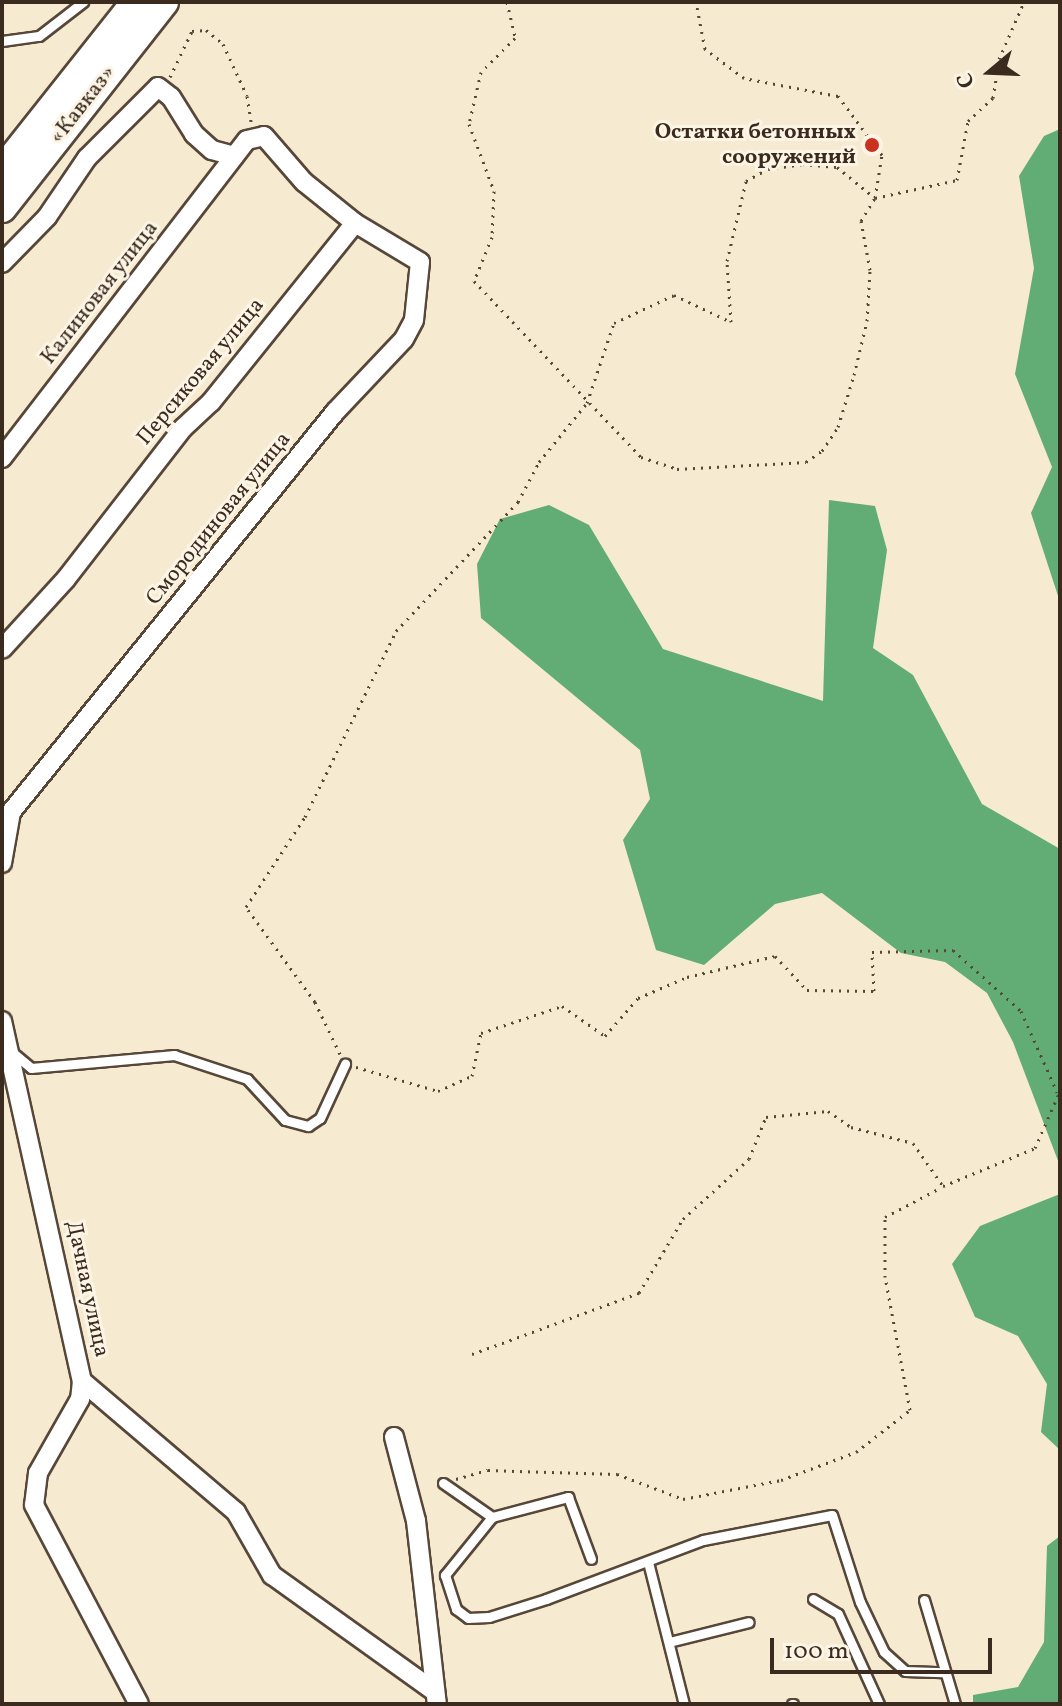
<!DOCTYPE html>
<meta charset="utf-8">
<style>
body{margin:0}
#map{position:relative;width:1062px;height:1706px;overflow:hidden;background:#f6ead1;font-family:Vollkorn,serif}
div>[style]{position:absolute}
.forest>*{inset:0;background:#62ac75}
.path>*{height:3px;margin-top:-1.5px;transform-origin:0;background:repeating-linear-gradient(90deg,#574739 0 2px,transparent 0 8px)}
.roads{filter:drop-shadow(2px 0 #574739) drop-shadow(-2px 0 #574739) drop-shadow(0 2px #574739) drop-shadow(0 -2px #574739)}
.service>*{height:9px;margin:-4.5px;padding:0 4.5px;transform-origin:4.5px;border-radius:4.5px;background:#fff}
.minor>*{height:18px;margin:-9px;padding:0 9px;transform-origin:9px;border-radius:9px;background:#fff}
.trunk>*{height:28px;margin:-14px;padding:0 14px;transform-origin:14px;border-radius:14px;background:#fff}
.dots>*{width:22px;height:22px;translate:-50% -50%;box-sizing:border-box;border:4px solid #fcf5e5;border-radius:50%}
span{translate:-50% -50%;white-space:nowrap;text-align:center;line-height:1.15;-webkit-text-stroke:6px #fcf5e5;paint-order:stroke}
.street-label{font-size:22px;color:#3b2a1e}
.poi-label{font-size:22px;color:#3b2a1e;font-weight:700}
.right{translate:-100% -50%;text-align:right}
.frame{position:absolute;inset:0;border:4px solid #3b2a1e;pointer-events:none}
.north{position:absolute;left:950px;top:32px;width:80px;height:80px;-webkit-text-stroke:6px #fcf5e5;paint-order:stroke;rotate:251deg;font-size:22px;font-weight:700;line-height:32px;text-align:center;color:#3b2a1e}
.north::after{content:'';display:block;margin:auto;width:28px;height:36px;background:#3b2a1e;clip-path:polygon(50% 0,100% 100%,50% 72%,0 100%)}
.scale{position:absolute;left:770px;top:1638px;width:222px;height:36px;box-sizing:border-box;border:4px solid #3b2a1e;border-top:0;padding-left:10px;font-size:24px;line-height:28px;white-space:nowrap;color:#3b2a1e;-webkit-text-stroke:6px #fcf5e5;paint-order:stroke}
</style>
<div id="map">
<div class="forest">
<i style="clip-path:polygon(1060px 129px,1060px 602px,1031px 513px,1052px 467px,1015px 374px,1034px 268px,1019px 176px,1044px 136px)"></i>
<i style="clip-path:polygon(829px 500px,875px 506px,887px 550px,873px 648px,913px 675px,982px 804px,1060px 849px,1060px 1166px,1013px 1042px,987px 993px,945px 962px,901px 953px,822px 893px,775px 904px,704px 965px,656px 950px,623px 840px,650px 799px,640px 750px,481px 618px,477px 564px,500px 519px,549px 505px,589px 525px,663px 649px,823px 701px)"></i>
<i style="clip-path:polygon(1060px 1194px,1060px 1450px,1041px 1432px,1047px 1384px,1018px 1336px,975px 1317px,952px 1264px,980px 1226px)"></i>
<i style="clip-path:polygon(1060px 1536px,1060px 1704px,973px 1704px,973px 1695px,1018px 1687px,1044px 1642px,1047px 1546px)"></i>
</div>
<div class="path">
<i style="left:507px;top:2px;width:37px;rotate:77deg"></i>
<i style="left:515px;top:38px;width:48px;rotate:135deg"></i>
<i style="left:481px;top:72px;width:53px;rotate:103deg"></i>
<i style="left:469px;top:124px;width:72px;rotate:69.5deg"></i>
<i style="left:494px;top:191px;width:46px;rotate:92.5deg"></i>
<i style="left:492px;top:237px;width:48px;rotate:112.2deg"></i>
<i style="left:474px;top:281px;width:243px;rotate:46.5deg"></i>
<i style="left:641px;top:457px;width:38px;rotate:18deg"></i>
<i style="left:677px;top:469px;width:129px;rotate:-3.1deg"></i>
<i style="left:806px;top:462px;width:19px;rotate:-35deg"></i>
<i style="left:822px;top:451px;width:29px;rotate:-56deg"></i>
<i style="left:838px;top:427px;width:54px;rotate:-72.9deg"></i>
<i style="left:854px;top:375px;width:56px;rotate:-76.5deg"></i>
<i style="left:867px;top:321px;width:51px;rotate:-86.6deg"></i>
<i style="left:870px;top:270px;width:50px;rotate:-100.4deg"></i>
<i style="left:861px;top:221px;width:27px;rotate:-59deg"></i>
<i style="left:875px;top:198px;width:44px;rotate:-80.8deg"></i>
<i style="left:882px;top:155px;width:74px;rotate:-126.7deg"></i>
<i style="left:838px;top:96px;width:96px;rotate:-169.2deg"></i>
<i style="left:744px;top:78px;width:49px;rotate:-143.4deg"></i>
<i style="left:705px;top:49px;width:48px;rotate:-100.8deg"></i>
<i style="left:170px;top:77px;width:51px;rotate:-64.4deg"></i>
<i style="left:192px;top:31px;width:14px;rotate:-4deg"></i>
<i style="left:206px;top:30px;width:22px;rotate:39deg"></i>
<i style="left:223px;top:44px;width:57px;rotate:65.2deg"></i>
<i style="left:247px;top:96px;width:26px;rotate:81deg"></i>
<i style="left:340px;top:1054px;width:58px;rotate:-115.7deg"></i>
<i style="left:315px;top:1002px;width:117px;rotate:-126deg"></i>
<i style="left:246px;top:907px;width:108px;rotate:-56.8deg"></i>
<i style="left:305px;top:817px;width:207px;rotate:-63.9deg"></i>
<i style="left:396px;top:631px;width:178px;rotate:-46.6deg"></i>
<i style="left:518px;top:502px;width:45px;rotate:-62.3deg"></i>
<i style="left:539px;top:462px;width:76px;rotate:-50.9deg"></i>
<i style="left:587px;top:403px;width:84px;rotate:-71.4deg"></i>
<i style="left:614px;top:323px;width:66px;rotate:-25deg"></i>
<i style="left:674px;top:295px;width:63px;rotate:25.3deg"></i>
<i style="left:731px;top:322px;width:61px;rotate:-93.8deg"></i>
<i style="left:727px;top:261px;width:82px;rotate:-76.6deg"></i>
<i style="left:746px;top:181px;width:25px;rotate:-29deg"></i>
<i style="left:768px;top:169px;width:34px;rotate:-8deg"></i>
<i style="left:802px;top:164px;width:35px;rotate:5deg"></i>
<i style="left:837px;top:167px;width:49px;rotate:39.2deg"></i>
<i style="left:875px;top:198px;width:84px;rotate:-12.4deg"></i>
<i style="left:957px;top:180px;width:60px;rotate:-79.4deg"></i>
<i style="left:968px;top:121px;width:34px;rotate:-43deg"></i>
<i style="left:993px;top:98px;width:39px;rotate:-81deg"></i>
<i style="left:999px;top:59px;width:62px;rotate:-66.3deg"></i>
<i style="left:356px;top:1067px;width:85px;rotate:16.3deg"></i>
<i style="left:438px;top:1091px;width:37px;rotate:-24deg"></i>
<i style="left:472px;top:1076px;width:44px;rotate:-78.2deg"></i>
<i style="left:481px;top:1033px;width:85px;rotate:-18.4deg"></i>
<i style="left:562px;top:1006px;width:52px;rotate:34.9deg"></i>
<i style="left:605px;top:1036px;width:50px;rotate:-49deg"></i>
<i style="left:638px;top:998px;width:53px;rotate:-23.2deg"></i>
<i style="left:687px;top:977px;width:90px;rotate:-13.4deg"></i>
<i style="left:775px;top:956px;width:47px;rotate:46.7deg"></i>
<i style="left:807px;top:990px;width:67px;rotate:0.9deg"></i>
<i style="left:874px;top:991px;width:39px;rotate:-93deg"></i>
<i style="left:872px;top:952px;width:81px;rotate:-1.4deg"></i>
<i style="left:953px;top:950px;width:91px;rotate:41.9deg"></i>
<i style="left:1021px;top:1011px;width:89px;rotate:66deg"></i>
<i style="left:472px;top:1354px;width:178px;rotate:-20.1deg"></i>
<i style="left:639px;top:1293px;width:86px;rotate:-59.3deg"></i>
<i style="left:683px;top:1219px;width:89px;rotate:-42.3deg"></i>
<i style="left:749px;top:1159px;width:45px;rotate:-68deg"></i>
<i style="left:766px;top:1117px;width:62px;rotate:-5.5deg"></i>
<i style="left:828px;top:1111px;width:28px;rotate:35deg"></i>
<i style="left:851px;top:1127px;width:64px;rotate:14.5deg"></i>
<i style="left:913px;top:1143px;width:52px;rotate:55.1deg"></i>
<i style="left:943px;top:1186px;width:100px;rotate:-22.4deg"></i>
<i style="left:1035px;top:1148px;width:62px;rotate:-66.3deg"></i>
<i style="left:456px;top:1479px;width:33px;rotate:-16deg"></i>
<i style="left:488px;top:1470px;width:129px;rotate:1.8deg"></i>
<i style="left:617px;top:1474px;width:71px;rotate:20.7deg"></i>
<i style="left:683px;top:1499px;width:100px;rotate:-11deg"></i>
<i style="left:781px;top:1480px;width:80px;rotate:-20.5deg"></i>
<i style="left:856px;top:1452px;width:68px;rotate:-37.9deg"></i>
<i style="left:910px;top:1410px;width:135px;rotate:-100.6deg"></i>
<i style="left:885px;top:1277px;width:60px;rotate:-90deg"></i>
<i style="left:885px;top:1217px;width:64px;rotate:-27.8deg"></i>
</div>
<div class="roads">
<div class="service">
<i style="left:2px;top:41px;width:37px;rotate:-8deg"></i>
<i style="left:39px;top:36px;width:56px;rotate:-37.7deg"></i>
<i style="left:12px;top:1052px;width:25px;rotate:40deg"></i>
<i style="left:31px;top:1068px;width:144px;rotate:-5.2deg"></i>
<i style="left:174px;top:1055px;width:77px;rotate:18.2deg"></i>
<i style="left:247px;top:1079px;width:56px;rotate:47.2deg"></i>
<i style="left:285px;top:1120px;width:24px;rotate:15deg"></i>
<i style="left:308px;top:1126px;width:14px;rotate:-34deg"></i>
<i style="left:320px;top:1118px;width:60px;rotate:-65.2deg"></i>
<i style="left:443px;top:1483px;width:60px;rotate:34.8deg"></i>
<i style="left:492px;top:1517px;width:79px;rotate:-14.7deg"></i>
<i style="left:568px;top:1497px;width:66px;rotate:69.6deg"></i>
<i style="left:492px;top:1517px;width:75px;rotate:129deg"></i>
<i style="left:445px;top:1575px;width:36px;rotate:72deg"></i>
<i style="left:456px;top:1609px;width:15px;rotate:37deg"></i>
<i style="left:468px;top:1618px;width:21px;rotate:-3deg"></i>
<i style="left:489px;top:1617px;width:60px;rotate:-17.5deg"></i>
<i style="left:546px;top:1599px;width:168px;rotate:-20.6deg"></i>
<i style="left:703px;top:1540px;width:131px;rotate:-11deg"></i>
<i style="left:832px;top:1515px;width:91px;rotate:72.2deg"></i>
<i style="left:860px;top:1602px;width:55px;rotate:64.4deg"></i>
<i style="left:884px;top:1652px;width:28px;rotate:42deg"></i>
<i style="left:905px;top:1671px;width:38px;rotate:2deg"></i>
<i style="left:648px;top:1562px;width:146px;rotate:75.8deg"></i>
<i style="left:813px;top:1599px;width:29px;rotate:31deg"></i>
<i style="left:838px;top:1614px;width:99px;rotate:65.5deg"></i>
<i style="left:924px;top:1600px;width:109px;rotate:73.4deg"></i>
<i style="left:669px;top:1642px;width:82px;rotate:-14deg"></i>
<i style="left:792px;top:1704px;width:1px"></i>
</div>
<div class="minor">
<i style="left:2px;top:263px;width:64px;rotate:-45.6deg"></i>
<i style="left:47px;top:217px;width:71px;rotate:-55.9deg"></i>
<i style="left:87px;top:158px;width:100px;rotate:-45deg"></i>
<i style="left:158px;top:87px;width:16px;rotate:38deg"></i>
<i style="left:171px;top:97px;width:44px;rotate:58.1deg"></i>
<i style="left:194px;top:134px;width:24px;rotate:42deg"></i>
<i style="left:212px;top:150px;width:23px;rotate:15deg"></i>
<i style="left:2px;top:458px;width:401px;rotate:-52.4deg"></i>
<i style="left:247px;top:140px;width:17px;rotate:-13deg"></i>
<i style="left:264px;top:136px;width:61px;rotate:49deg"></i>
<i style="left:304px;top:182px;width:65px;rotate:38.8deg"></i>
<i style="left:355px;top:223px;width:230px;rotate:128.8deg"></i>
<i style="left:211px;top:402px;width:38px;rotate:137deg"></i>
<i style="left:183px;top:428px;width:192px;rotate:127.8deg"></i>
<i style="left:65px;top:580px;width:93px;rotate:132.4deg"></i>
<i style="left:2px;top:863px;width:52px;rotate:-80deg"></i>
<i style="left:11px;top:812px;width:515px;rotate:-50.99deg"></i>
<i style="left:335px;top:412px;width:100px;rotate:-46.6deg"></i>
<i style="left:404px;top:339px;width:21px;rotate:-62deg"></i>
<i style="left:414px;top:320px;width:58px;rotate:-84.1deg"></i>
<i style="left:420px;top:262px;width:76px;rotate:-149deg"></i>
<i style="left:2px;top:1021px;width:369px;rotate:77.5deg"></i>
<i style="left:82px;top:1381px;width:202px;rotate:40.4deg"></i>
<i style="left:236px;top:1512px;width:73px;rotate:60.3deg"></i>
<i style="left:272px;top:1575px;width:199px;rotate:35.6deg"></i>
<i style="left:82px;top:1381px;width:18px;rotate:96deg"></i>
<i style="left:80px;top:1399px;width:85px;rotate:119.6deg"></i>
<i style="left:38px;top:1473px;width:32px;rotate:97deg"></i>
<i style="left:34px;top:1505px;width:225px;rotate:62.2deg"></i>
<i style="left:394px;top:1437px;width:87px;rotate:75.3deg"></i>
<i style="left:416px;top:1521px;width:184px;rotate:83.5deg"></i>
</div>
<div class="trunk">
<i style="left:2px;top:171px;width:216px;rotate:-51.6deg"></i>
<i style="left:2px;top:208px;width:262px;rotate:-51.8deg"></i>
</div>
</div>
<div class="dots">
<i style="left:872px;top:145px;background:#c8321e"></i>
</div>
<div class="street-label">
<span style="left:83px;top:105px;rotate:-52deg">«Кавказ»</span>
<span style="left:100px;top:293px;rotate:-52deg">Калиновая улица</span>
<span style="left:201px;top:372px;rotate:-50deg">Персиковая улица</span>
<span style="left:219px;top:519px;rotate:-51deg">Смородиновая улица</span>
<span style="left:87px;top:1289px;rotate:78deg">Дачная улица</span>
</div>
<div class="poi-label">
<span class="right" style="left:856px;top:145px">Остатки бетонных<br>сооружений</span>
</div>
<div class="frame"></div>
<div class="north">С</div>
<div class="scale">100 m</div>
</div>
